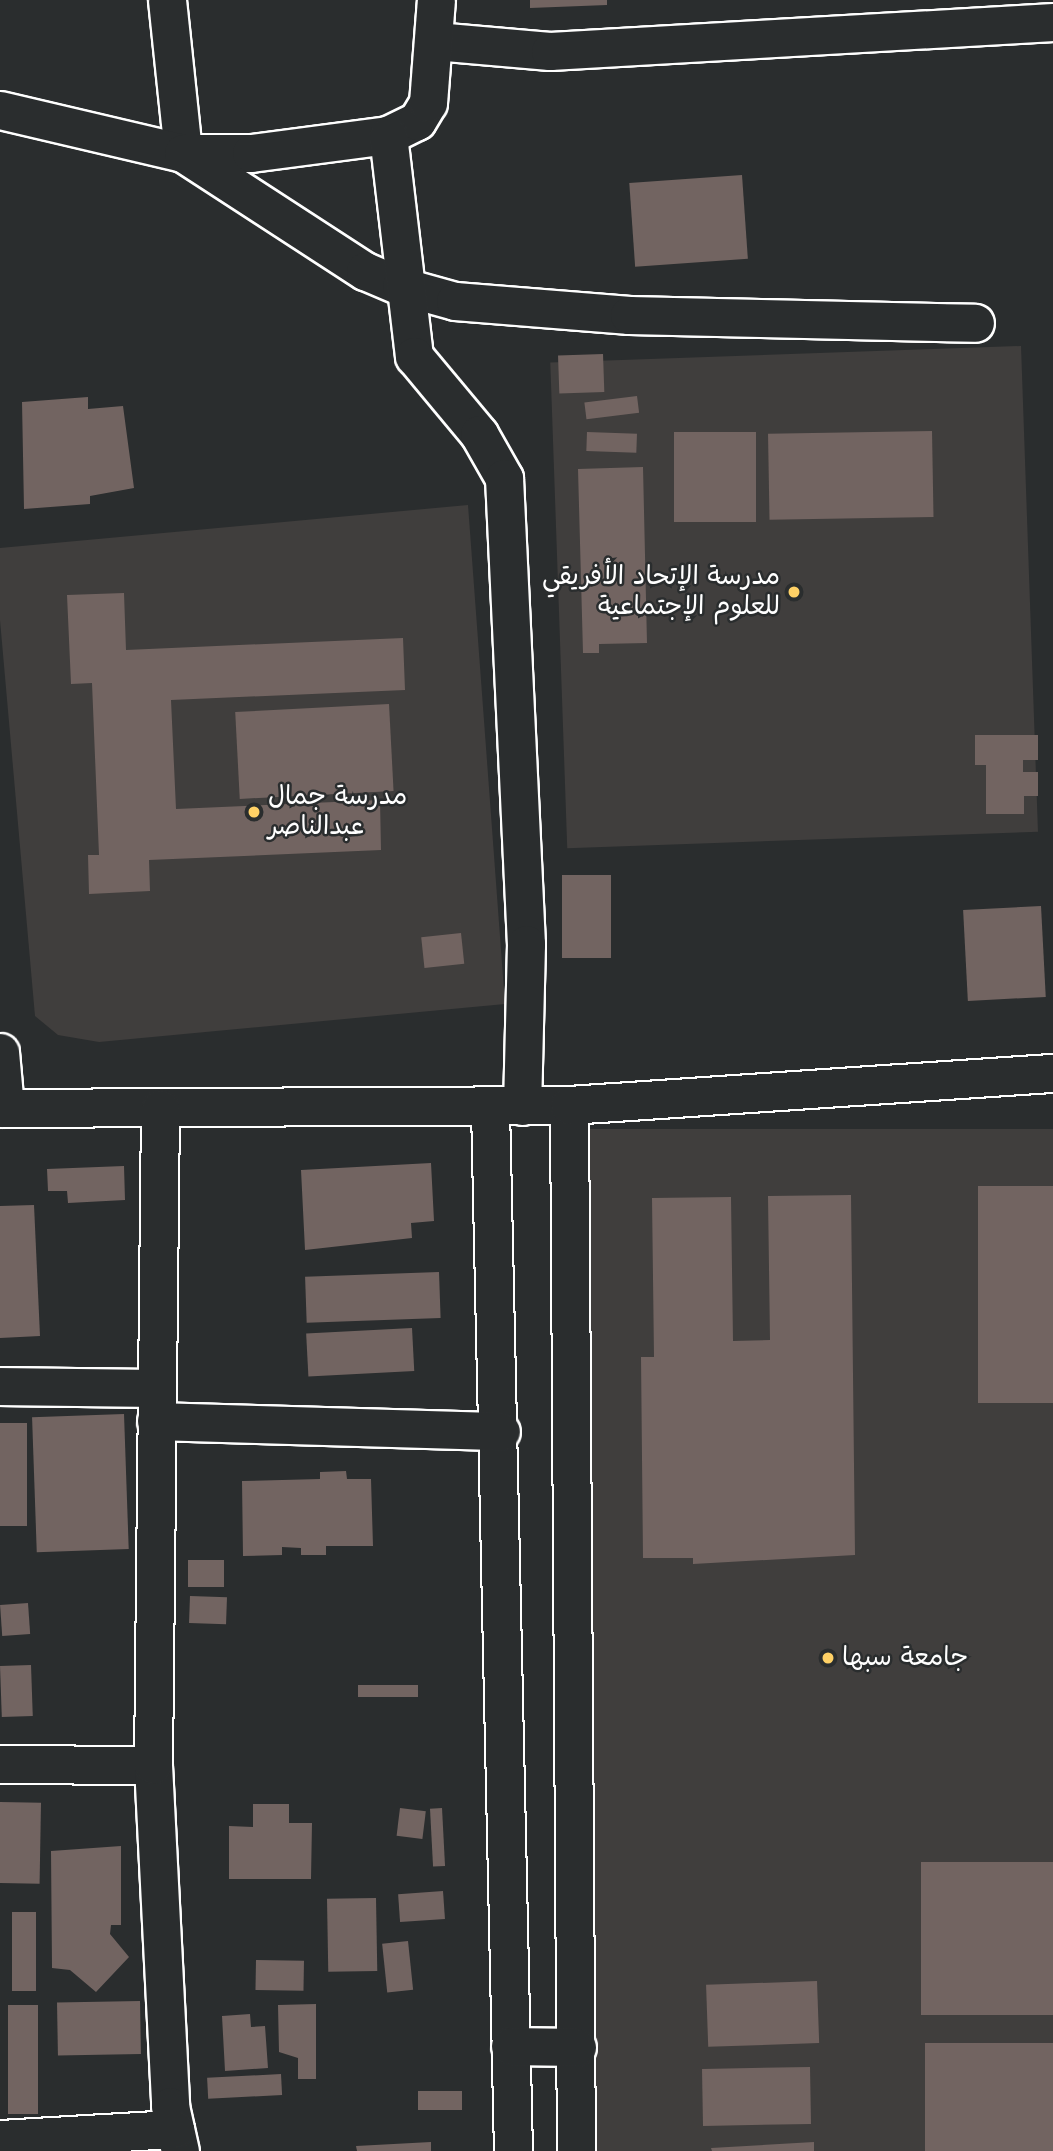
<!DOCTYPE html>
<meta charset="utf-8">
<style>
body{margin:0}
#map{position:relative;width:1053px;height:2151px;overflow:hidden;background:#2a2d2e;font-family:"Comic Neue","Playpen Sans Arabic",sans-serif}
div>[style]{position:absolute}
.built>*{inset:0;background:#403e3d;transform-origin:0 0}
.building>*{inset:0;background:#726461;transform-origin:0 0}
.roads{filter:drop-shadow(2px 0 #fff) drop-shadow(-2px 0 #fff) drop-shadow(0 2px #fff) drop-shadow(0 -2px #fff)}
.minor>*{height:37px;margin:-18.5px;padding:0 18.5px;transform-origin:18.5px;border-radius:18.5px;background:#2a2d2e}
.dots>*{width:19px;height:19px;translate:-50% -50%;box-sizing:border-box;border:4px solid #2a2d2e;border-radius:50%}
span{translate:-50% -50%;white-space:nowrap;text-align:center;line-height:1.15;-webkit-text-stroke:5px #2a2d2e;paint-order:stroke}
.poi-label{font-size:26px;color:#fff}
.right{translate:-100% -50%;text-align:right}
.left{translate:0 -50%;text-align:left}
</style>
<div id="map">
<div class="built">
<i style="left:1021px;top:346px;width:486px;height:471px;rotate:88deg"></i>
<i style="clip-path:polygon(468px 505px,505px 1004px,99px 1042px,58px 1035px,35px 1016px,0 620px,0 548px)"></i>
<i style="left:1053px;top:1129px;width:1022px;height:464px;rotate:90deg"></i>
</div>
<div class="building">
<i style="clip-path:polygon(530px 0,607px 0,607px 5px,530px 8px)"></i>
<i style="left:742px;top:175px;width:84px;height:113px;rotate:86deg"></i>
<i style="left:603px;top:354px;width:38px;height:45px;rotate:88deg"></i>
<i style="left:637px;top:396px;width:17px;height:53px;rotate:83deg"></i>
<i style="clip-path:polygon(88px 397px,88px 409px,123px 406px,134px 488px,90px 496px,90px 504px,24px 509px,22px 402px)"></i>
<i style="left:932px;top:431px;width:86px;height:164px;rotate:89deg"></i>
<i style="left:587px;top:432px;width:50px;height:19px;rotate:2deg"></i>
<i style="left:674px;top:432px;width:82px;height:90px"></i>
<i style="clip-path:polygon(643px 467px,647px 643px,599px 644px,599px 653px,583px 653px,578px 469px)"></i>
<i style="clip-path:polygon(124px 593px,126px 650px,403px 638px,405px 690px,171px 700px,176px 809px,380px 800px,381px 850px,149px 860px,150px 891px,89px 894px,88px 855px,99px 855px,92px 683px,71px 684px,67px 595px)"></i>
<i style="left:389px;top:704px;width:87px;height:154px;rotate:87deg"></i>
<i style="clip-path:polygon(975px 735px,1038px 735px,1038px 760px,1023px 760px,1023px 772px,1038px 772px,1038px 796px,1024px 796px,1024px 814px,986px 814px,986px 765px,975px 765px)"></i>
<i style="left:562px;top:875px;width:49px;height:83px"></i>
<i style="left:1041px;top:906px;width:91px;height:78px;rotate:87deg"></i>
<i style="left:461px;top:933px;width:31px;height:40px;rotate:84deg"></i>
<i style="clip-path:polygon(431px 1163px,434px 1221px,411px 1223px,412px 1238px,305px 1250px,301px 1170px)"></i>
<i style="clip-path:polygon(124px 1166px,125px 1200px,68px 1203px,67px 1191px,48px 1191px,47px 1169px)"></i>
<i style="left:1053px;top:1186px;width:217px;height:75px;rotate:90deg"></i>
<i style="clip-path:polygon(851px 1195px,855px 1555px,693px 1564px,693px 1558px,643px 1558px,641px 1357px,654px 1357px,652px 1198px,731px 1197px,733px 1341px,770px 1340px,768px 1196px)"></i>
<i style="clip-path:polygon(34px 1205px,40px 1336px,0 1338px,0 1206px)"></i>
<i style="left:439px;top:1272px;width:46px;height:134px;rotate:88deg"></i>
<i style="left:412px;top:1328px;width:43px;height:106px;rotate:87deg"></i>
<i style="left:124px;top:1414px;width:135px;height:92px;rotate:88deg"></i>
<i style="left:0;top:1423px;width:27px;height:103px"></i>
<i style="clip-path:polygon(346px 1471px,347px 1479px,371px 1479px,373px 1546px,326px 1546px,326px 1555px,301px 1555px,301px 1548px,282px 1547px,282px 1555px,243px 1556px,242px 1481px,320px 1479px,320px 1472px)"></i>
<i style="left:188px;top:1560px;width:36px;height:27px"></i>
<i style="left:190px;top:1596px;width:37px;height:27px;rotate:2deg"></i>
<i style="left:28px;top:1603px;width:31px;height:28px;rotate:86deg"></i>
<i style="left:31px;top:1665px;width:51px;height:31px;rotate:88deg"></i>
<i style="left:418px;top:1685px;width:12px;height:60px;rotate:90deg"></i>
<i style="left:0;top:1802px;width:41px;height:81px;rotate:1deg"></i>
<i style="clip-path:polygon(253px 1804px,289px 1804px,289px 1823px,312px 1823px,311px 1879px,229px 1879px,229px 1826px,253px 1827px)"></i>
<i style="left:400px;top:1808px;width:26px;height:28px;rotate:7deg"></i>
<i style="left:442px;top:1808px;width:58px;height:12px;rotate:87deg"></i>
<i style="clip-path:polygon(121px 1846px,121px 1925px,111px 1925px,110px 1934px,129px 1957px,96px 1992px,70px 1970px,52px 1968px,51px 1851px)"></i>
<i style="left:1053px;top:1862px;width:153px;height:132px;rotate:90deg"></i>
<i style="left:443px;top:1891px;width:28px;height:45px;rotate:86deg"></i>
<i style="left:376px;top:1898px;width:73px;height:49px;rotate:89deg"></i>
<i style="left:12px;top:1912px;width:24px;height:79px"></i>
<i style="left:408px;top:1941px;width:49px;height:26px;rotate:84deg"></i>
<i style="left:256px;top:1960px;width:48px;height:30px;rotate:1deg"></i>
<i style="left:817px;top:1981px;width:62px;height:111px;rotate:88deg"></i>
<i style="left:140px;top:2001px;width:53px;height:83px;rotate:89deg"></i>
<i style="clip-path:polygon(316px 2004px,316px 2079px,298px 2079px,298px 2058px,279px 2052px,278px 2005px)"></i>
<i style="left:8px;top:2005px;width:30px;height:109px"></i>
<i style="clip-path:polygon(250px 2014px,251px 2027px,265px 2026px,268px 2068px,225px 2071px,222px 2016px)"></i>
<i style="left:1053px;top:2043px;width:108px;height:128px;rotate:90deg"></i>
<i style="left:810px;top:2067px;width:57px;height:108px;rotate:89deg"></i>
<i style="left:281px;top:2074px;width:21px;height:74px;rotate:87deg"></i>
<i style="left:418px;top:2091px;width:44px;height:19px"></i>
<i style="clip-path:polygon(431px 2142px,431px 2151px,357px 2151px,356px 2146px)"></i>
<i style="clip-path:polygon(814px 2142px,814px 2151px,712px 2151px,711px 2148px)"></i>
</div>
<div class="roads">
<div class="minor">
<i style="left:167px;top:0;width:154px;rotate:84deg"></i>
<i style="left:183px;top:153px;width:217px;rotate:33deg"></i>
<i style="left:365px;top:271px;width:39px;rotate:23deg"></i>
<i style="left:401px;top:286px;width:56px;rotate:15.5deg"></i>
<i style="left:455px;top:301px;width:175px;rotate:4.6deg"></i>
<i style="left:629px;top:315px;width:346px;rotate:1.3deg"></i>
<i style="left:435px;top:41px;width:115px;rotate:5deg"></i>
<i style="left:550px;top:51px;width:504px;rotate:-3.3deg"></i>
<i style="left:0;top:110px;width:188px;rotate:13.2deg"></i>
<i style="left:183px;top:153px;width:68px"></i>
<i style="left:251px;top:153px;width:138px;rotate:-7.5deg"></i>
<i style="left:388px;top:135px;width:32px;rotate:-26deg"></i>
<i style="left:417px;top:121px;width:21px;rotate:-59deg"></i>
<i style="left:428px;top:103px;width:103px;rotate:-85.6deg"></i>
<i style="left:388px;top:135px;width:223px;rotate:83.3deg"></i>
<i style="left:414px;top:356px;width:102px;rotate:50.2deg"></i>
<i style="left:479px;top:434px;width:51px;rotate:60.4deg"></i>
<i style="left:504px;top:478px;width:467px;rotate:87.3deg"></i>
<i style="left:526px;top:944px;width:162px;rotate:91.4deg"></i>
<i style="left:0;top:1052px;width:56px;rotate:84.9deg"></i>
<i style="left:569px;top:1105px;width:1046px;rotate:89.62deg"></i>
<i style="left:490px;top:1107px;width:1044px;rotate:88.74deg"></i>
<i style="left:0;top:1108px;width:569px;rotate:-0.3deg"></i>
<i style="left:569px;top:1105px;width:485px;rotate:-3.8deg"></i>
<i style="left:0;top:1386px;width:157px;rotate:0.7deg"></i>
<i style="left:156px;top:1421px;width:345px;rotate:1.7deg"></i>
<i style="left:0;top:1764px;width:153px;rotate:0.4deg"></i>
<i style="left:153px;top:1765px;width:341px;rotate:87.1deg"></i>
<i style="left:170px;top:2106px;width:46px;rotate:77.5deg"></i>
<i style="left:153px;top:1765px;width:657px;rotate:-89.39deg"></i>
<i style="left:510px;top:2046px;width:67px;rotate:0.9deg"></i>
<i style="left:0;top:2139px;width:175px;rotate:-3.3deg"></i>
</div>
</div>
<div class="dots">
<i style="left:794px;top:592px;background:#ffd166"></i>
<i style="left:254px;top:812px;background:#ffd166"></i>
<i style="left:828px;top:1658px;background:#ffd166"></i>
</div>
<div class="poi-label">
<span class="right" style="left:780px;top:592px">مدرسة الإتحاد الأفريقي<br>للعلوم الإجتماعية</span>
<span class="left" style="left:268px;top:812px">مدرسة جمال<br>عبدالناصر</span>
<span class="left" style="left:842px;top:1658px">جامعة سبها</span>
</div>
</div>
